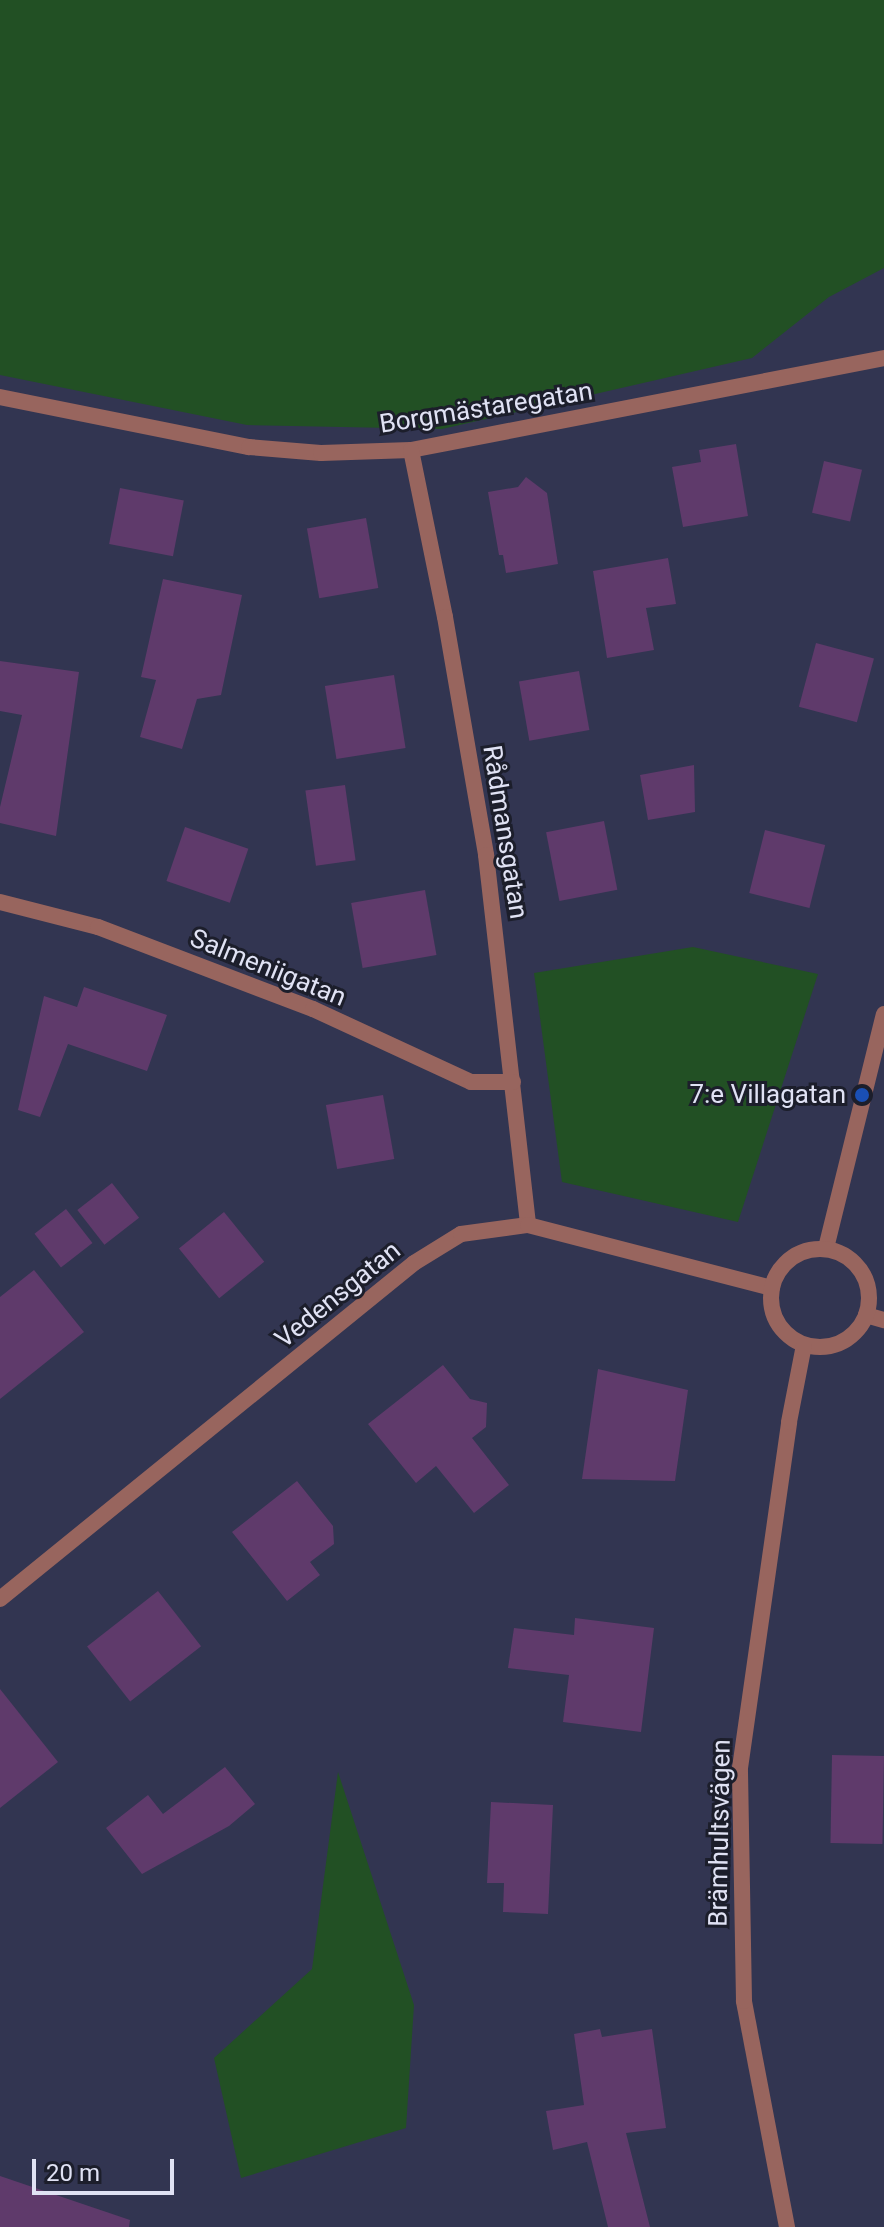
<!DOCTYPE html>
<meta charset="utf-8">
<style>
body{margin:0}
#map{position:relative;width:884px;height:2227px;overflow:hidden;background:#323551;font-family:Roboto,sans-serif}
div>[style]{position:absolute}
.green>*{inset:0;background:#225024}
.building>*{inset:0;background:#5f3a6b;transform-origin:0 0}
.minor>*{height:16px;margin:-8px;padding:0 8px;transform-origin:8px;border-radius:8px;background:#98655e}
.tertiary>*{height:16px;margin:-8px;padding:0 8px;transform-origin:8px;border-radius:8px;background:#98655e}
.tertiary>.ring{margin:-8px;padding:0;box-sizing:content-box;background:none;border:16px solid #98655e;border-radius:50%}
.dots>*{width:22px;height:22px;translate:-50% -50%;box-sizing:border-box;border:4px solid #1c1e2b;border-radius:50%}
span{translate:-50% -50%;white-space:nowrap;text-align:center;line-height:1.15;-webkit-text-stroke:6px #1c1e2b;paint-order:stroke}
.street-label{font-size:26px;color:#e0e2f4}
.poi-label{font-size:26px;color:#e0e2f4}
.right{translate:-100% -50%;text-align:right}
.scale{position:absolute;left:32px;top:2159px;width:142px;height:36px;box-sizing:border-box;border:4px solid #e0e2f4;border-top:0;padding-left:10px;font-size:24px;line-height:28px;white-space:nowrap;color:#e0e2f4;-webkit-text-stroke:6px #1c1e2b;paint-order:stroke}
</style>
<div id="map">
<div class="green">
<i style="clip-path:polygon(0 0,884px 0,884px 268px,829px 297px,752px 358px,442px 429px,247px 425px,0 375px)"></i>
<i style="clip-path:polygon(693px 947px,818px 974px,738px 1222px,562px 1182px,534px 973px)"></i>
<i style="clip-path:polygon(338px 1772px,414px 2005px,406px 2128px,241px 2178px,214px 2058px,312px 1969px)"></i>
</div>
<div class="building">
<i style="clip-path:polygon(736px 444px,748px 516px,683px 527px,672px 467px,701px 462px,699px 450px)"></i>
<i style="left:824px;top:461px;width:39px;height:53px;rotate:13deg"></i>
<i style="clip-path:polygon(526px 477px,547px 493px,558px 564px,506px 573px,503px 555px,499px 555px,488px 492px,518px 487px)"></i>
<i style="left:120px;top:488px;width:65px;height:57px;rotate:11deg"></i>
<i style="left:366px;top:518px;width:71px;height:60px;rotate:80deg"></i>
<i style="clip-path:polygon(668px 558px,676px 604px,646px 608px,654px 650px,607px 658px,593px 571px)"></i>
<i style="clip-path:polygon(163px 579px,242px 595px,221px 695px,197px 699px,182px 749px,140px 737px,156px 680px,141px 677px)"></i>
<i style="left:816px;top:643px;width:60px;height:66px;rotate:15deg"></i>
<i style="clip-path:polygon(0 661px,79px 672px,56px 836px,0 823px,0 807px,22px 715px,0 711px)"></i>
<i style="left:579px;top:671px;width:60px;height:61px;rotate:80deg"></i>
<i style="left:394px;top:675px;width:74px;height:70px;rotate:81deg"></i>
<i style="clip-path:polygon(694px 765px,695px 812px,648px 820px,640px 775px)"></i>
<i style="left:345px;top:785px;width:76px;height:40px;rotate:82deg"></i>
<i style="left:604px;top:821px;width:70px;height:59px;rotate:79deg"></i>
<i style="left:185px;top:827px;width:67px;height:57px;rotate:19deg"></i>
<i style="left:765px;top:830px;width:62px;height:65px;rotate:14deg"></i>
<i style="left:425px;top:890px;width:66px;height:75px;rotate:80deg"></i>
<i style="clip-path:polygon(84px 987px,167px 1015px,147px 1071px,68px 1044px,40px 1117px,18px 1110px,44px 996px,77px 1007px)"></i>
<i style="left:383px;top:1095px;width:65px;height:58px;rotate:80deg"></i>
<i style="left:112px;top:1183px;width:44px;height:44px;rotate:52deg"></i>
<i style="left:66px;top:1209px;width:43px;height:40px;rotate:52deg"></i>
<i style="left:224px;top:1212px;width:64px;height:58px;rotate:51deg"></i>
<i style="clip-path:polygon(34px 1270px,84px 1332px,0 1399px,0 1297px)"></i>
<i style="clip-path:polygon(443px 1365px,470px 1399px,487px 1403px,486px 1427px,472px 1438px,509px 1485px,474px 1513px,436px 1466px,416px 1483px,368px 1424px)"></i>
<i style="clip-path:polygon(598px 1369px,688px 1390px,675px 1481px,582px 1479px)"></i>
<i style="clip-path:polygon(297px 1481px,333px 1526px,334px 1544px,310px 1562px,320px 1575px,287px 1601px,232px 1532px)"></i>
<i style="left:158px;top:1591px;width:70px;height:90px;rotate:52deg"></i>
<i style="clip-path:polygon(575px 1618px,654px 1628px,641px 1732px,563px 1722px,569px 1675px,508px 1668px,514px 1628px,574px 1635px)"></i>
<i style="clip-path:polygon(0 1689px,58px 1762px,0 1808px)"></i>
<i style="left:832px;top:1755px;width:52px;height:88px;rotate:1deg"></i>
<i style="clip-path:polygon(225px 1767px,255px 1804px,229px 1826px,142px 1874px,106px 1828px,148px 1795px,163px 1814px)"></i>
<i style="clip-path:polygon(491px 1802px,553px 1805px,548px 1914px,503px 1912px,504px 1883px,487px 1883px)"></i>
<i style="clip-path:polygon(600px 2029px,602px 2037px,652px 2029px,666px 2128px,626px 2133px,650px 2227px,608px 2227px,587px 2142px,553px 2150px,546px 2111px,584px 2105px,574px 2034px)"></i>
<i style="clip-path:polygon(0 2176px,130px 2220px,129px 2227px,0 2227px)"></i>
</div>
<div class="minor">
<i style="left:0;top:397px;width:254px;rotate:11.4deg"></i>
<i style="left:249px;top:447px;width:72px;rotate:4.8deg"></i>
<i style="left:321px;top:453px;width:90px;rotate:-1.9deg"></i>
<i style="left:411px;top:450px;width:482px;rotate:-11deg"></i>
<i style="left:411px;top:450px;width:170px;rotate:78.5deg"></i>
<i style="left:445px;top:617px;width:242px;rotate:80.2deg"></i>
<i style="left:486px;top:855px;width:372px;rotate:83.5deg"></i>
<i style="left:0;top:902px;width:101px;rotate:14.3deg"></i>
<i style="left:98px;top:927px;width:230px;rotate:20.9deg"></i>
<i style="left:313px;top:1009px;width:174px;rotate:24.8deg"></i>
<i style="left:471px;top:1082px;width:42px"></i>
<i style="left:866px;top:1315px;width:19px;rotate:16deg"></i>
<i style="left:0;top:1599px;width:533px;rotate:-39.06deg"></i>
<i style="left:414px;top:1263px;width:55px;rotate:-31.7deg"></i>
<i style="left:461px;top:1234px;width:68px;rotate:-7.7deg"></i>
<i style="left:528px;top:1225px;width:252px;rotate:14.5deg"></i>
</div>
<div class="tertiary">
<i style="left:826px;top:1248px;width:241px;rotate:-76.1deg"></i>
<i class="ring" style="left:771px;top:1249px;width:82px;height:82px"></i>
<i style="left:787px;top:2227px;width:230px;rotate:-100.8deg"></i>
<i style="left:744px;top:2001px;width:233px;rotate:-91deg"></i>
<i style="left:740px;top:1768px;width:349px;rotate:-81.9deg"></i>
<i style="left:789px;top:1422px;width:78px;rotate:-79deg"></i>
</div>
<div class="dots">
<i style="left:862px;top:1095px;background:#1a4fb4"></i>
</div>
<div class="street-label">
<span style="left:486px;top:408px;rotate:-9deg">Borgmästaregatan</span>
<span style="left:505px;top:832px;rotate:81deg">Rådmansgatan</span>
<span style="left:268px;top:968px;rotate:22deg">Salmeniigatan</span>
<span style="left:338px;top:1295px;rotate:-39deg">Vedensgatan</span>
<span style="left:720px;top:1833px;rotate:-89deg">Brämhultsvägen</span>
</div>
<div class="poi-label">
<span class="right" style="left:846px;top:1095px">7:e Villagatan</span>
</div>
<div class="scale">20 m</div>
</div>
